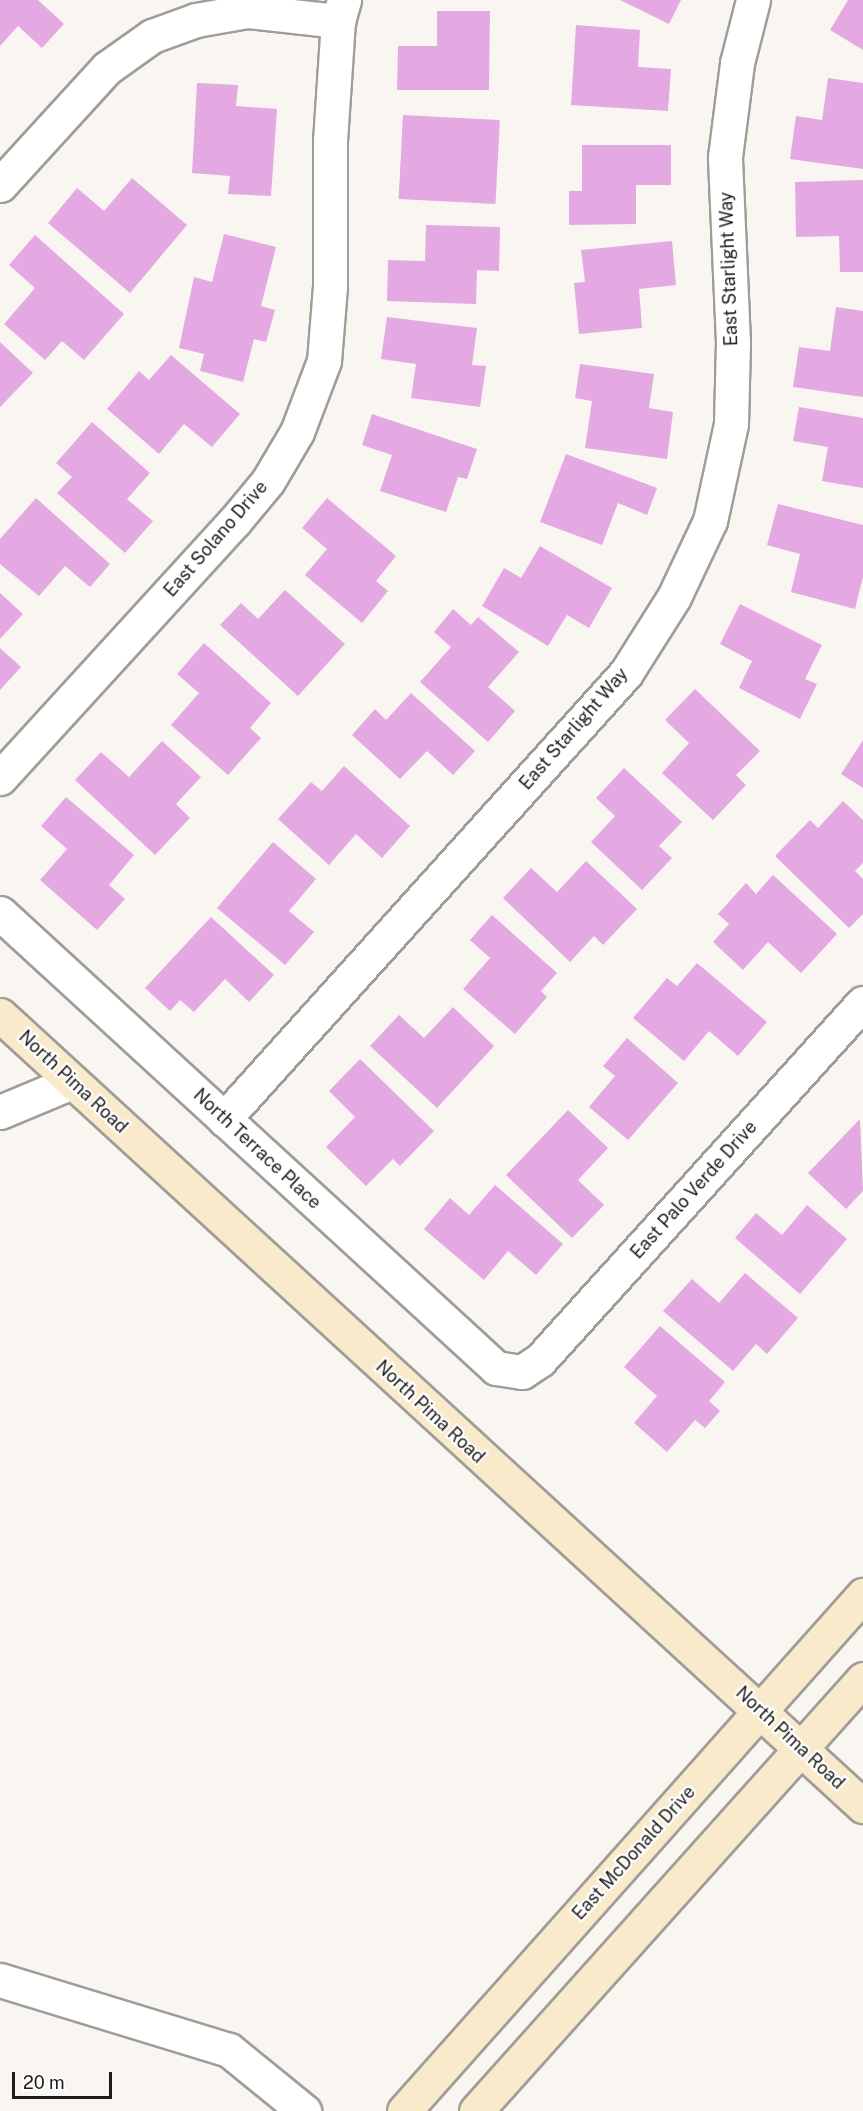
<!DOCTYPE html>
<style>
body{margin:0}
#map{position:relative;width:863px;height:2111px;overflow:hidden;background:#f9f6f1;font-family:"Public Sans",sans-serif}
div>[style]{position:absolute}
.building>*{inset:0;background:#e4a8e2;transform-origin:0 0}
.roads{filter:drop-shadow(2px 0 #9f9d98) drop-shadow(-2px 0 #9f9d98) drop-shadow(0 2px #9f9d98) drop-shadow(0 -2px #9f9d98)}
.street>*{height:33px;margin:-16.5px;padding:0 16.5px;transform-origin:16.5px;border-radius:16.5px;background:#fff}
.secondary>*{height:33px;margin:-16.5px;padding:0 16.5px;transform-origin:16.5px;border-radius:16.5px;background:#f8eaca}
span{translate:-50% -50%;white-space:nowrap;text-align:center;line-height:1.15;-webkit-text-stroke:4.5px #fff;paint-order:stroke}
.street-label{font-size:18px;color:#1e1d1c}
.scale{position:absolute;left:12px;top:2072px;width:100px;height:27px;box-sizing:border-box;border:3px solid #1e1d1c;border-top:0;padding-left:8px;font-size:18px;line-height:21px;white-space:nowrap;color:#1e1d1c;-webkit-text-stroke:4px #fff;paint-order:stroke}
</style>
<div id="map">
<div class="building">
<i style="clip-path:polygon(0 0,38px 0,64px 24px,42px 48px,18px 26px,0 46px)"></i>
<i style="clip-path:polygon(620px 0,681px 0,669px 24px)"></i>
<i style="clip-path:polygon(848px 0,863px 0,863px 50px,830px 30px)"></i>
<i style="clip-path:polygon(437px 11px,490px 11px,489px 90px,397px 90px,398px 46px,437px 46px)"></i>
<i style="clip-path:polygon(576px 25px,640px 30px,638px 67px,671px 69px,668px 111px,571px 105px)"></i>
<i style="clip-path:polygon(828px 78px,863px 83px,863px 169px,790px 159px,796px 116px,822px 120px)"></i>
<i style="clip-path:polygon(197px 83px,238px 85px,236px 106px,277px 109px,271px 196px,228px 194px,230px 176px,192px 173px)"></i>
<i style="left:403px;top:115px;width:97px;height:84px;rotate:3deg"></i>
<i style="clip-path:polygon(582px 145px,671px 145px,671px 185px,636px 185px,636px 224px,569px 225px,569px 191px,582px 191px)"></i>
<i style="clip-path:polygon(132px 178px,187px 225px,130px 293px,48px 223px,77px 188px,104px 211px)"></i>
<i style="clip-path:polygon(863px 180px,863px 272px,840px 272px,839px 236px,796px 237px,795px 182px)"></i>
<i style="clip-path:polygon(426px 225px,500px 227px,499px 271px,477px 270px,476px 304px,387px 301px,388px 260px,425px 261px)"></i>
<i style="clip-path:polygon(224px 234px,276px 247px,261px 306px,275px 310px,266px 342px,254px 339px,243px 382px,200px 371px,204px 354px,179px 348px,194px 277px,212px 282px)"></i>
<i style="clip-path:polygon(35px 235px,124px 314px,84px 360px,62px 341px,45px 360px,4px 324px,35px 288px,9px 265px)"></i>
<i style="clip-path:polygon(672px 241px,676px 285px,639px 289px,642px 328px,579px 334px,574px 283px,585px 282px,581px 250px)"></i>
<i style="clip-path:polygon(836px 307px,863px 311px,863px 397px,793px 387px,799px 347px,830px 351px)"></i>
<i style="clip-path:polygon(387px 317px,477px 328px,472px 365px,486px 366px,480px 407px,411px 398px,416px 364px,381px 359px)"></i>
<i style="clip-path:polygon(0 342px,33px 373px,0 407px)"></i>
<i style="clip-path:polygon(171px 355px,240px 414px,212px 447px,184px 424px,159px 454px,107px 409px,139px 371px,149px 380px)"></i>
<i style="clip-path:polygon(580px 364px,654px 374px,649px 408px,673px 412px,667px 459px,585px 448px,592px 401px,575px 398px)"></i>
<i style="clip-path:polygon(799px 407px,863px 418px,863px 488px,822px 481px,828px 447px,793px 441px)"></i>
<i style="clip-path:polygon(372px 414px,477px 449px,467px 479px,458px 477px,446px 512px,380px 491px,392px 455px,362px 445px)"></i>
<i style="clip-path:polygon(92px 422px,150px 473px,127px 499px,153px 521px,125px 553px,57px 493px,72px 477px,56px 463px)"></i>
<i style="clip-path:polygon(566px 454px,657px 488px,647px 515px,618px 503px,602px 545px,540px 522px)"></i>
<i style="clip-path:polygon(36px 498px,110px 564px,90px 587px,65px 566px,39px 596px,0 564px,0 539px)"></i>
<i style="clip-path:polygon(327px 498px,396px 556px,376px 581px,388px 591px,362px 623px,305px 575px,327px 549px,302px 528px)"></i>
<i style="clip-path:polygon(778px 504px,863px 525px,863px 577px,855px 609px,791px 592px,800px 554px,767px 545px)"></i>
<i style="clip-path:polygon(540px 546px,612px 588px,589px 628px,567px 615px,548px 646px,482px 606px,504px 568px,521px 578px)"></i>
<i style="clip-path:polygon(285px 590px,345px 644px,298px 696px,220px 625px,241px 603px,258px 619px)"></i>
<i style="clip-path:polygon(0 593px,23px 614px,0 639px)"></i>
<i style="clip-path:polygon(740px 604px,822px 645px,805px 679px,817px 684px,800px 719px,739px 688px,752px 661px,720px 644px)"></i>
<i style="clip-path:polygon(453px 609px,471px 625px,478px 617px,519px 652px,488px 687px,515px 711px,488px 742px,420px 682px,451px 647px,434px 632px)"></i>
<i style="clip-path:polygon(204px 643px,271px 703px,250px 728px,261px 738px,228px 775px,171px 725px,199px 693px,177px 674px)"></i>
<i style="clip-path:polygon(0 648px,21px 667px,0 690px)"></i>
<i style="clip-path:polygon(695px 689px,760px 751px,736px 775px,746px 785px,713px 820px,662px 773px,689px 743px,665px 720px)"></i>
<i style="clip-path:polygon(411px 693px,475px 751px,453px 775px,427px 751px,400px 779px,352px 735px,375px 709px,386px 720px)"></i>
<i style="clip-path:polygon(863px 740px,863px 788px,841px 774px)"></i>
<i style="clip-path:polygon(162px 741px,201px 777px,176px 804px,190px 818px,155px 855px,75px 780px,101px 752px,129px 777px)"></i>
<i style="clip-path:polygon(344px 766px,410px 826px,382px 858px,356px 834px,329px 865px,278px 819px,311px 782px,322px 791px)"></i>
<i style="clip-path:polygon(624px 768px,682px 822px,659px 846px,672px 858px,642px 890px,591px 842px,615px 816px,596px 798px)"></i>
<i style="clip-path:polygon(66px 797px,134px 855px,109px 885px,125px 899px,97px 930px,40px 880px,67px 849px,41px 826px)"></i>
<i style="clip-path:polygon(843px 801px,863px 820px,863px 863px,855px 871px,863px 879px,863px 914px,849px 928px,775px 856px,810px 820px,818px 828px)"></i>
<i style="clip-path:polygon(273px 842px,316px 879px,289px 911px,314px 932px,285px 965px,217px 908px)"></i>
<i style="clip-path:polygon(586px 861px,637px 909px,603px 945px,594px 936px,570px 962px,503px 898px,531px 868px,557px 892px)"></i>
<i style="clip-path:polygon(773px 875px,837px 934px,801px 973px,768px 942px,743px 970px,713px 942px,729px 924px,718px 914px,746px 883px,756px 894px)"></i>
<i style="clip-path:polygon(492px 915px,557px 973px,541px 991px,547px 997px,515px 1034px,463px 989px,490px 958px,470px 940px)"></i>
<i style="clip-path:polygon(211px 917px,274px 975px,249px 1002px,225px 979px,194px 1012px,180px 1000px,170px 1011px,145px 988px)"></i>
<i style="clip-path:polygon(697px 963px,767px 1022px,738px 1056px,709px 1031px,684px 1061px,633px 1018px,667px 978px,677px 986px)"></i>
<i style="clip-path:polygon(453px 1007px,494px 1046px,437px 1108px,370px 1046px,399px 1015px,424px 1038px)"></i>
<i style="clip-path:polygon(627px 1038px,678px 1083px,628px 1140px,589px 1107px,615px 1076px,603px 1066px)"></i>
<i style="clip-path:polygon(360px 1059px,434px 1131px,400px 1166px,393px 1159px,366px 1186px,326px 1147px,355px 1117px,329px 1091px)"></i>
<i style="clip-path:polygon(568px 1110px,608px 1148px,578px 1180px,604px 1205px,572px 1238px,506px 1175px)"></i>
<i style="clip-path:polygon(860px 1119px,863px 1191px,846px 1209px,808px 1173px)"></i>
<i style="clip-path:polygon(495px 1185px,563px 1244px,536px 1275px,508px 1251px,484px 1280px,424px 1229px,450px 1198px,469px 1215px)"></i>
<i style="clip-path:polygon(807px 1205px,847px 1239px,800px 1294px,735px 1238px,756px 1213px,782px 1235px)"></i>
<i style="clip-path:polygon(745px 1273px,798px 1318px,767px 1354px,756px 1344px,733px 1371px,663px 1311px,692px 1279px,719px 1303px)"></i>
<i style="clip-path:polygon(660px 1326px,725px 1382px,709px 1401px,720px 1411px,705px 1428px,695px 1420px,667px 1452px,634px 1423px,657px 1396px,624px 1367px)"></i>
</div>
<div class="roads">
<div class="street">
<i style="left:0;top:185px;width:159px;rotate:-47.6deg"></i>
<i style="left:107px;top:68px;width:55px;rotate:-35.4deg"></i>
<i style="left:152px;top:36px;width:47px;rotate:-20deg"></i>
<i style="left:196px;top:20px;width:52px;rotate:-10deg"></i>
<i style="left:247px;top:11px;width:92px;rotate:6.3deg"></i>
<i style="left:0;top:778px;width:347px;rotate:-47.6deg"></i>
<i style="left:234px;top:522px;width:53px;rotate:-50.3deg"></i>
<i style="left:268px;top:481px;width:57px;rotate:-59.4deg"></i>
<i style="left:297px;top:432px;width:76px;rotate:-69.2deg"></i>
<i style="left:324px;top:361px;width:74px;rotate:-85.4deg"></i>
<i style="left:330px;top:287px;width:146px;rotate:-90deg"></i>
<i style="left:330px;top:141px;width:120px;rotate:-86.2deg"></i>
<i style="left:338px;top:21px;width:22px;rotate:-74deg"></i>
<i style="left:0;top:913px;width:673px;rotate:42.53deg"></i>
<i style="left:496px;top:1368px;width:26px;rotate:9deg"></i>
<i style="left:522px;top:1372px;width:22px;rotate:-34deg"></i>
<i style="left:540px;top:1360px;width:481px;rotate:-47.9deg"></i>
<i style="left:0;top:1112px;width:78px;rotate:-22.6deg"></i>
<i style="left:224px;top:1119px;width:600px;rotate:-47.97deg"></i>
<i style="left:626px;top:673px;width:90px;rotate:-57.7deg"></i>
<i style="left:674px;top:597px;width:84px;rotate:-64.7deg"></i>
<i style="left:710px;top:521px;width:99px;rotate:-77.8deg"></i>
<i style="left:731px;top:424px;width:82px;rotate:-88.6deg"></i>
<i style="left:733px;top:342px;width:185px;rotate:-92.5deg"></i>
<i style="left:725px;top:157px;width:95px;rotate:-82.7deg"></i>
<i style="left:737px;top:63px;width:65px;rotate:-75.7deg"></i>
<i style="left:0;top:1980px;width:239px;rotate:17deg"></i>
<i style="left:229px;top:2050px;width:97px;rotate:39.1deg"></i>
</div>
<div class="secondary">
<i style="left:0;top:1015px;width:1171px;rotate:42.51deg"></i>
<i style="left:404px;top:2111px;width:691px;rotate:-48.35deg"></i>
<i style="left:476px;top:2111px;width:580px;rotate:-48.14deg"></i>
</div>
</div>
<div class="street-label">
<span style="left:729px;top:269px;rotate:-92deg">East Starlight Way</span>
<span style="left:216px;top:539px;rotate:-49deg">East Solano Drive</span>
<span style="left:574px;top:729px;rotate:-49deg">East Starlight Way</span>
<span style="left:73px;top:1082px;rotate:43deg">North Pima Road</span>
<span style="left:257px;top:1149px;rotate:43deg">North Terrace Place</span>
<span style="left:694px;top:1190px;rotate:-48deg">East Palo Verde Drive</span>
<span style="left:430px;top:1412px;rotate:43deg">North Pima Road</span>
<span style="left:790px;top:1738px;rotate:43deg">North Pima Road</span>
<span style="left:634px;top:1853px;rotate:-48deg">East McDonald Drive</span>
</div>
<div class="scale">20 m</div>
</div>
